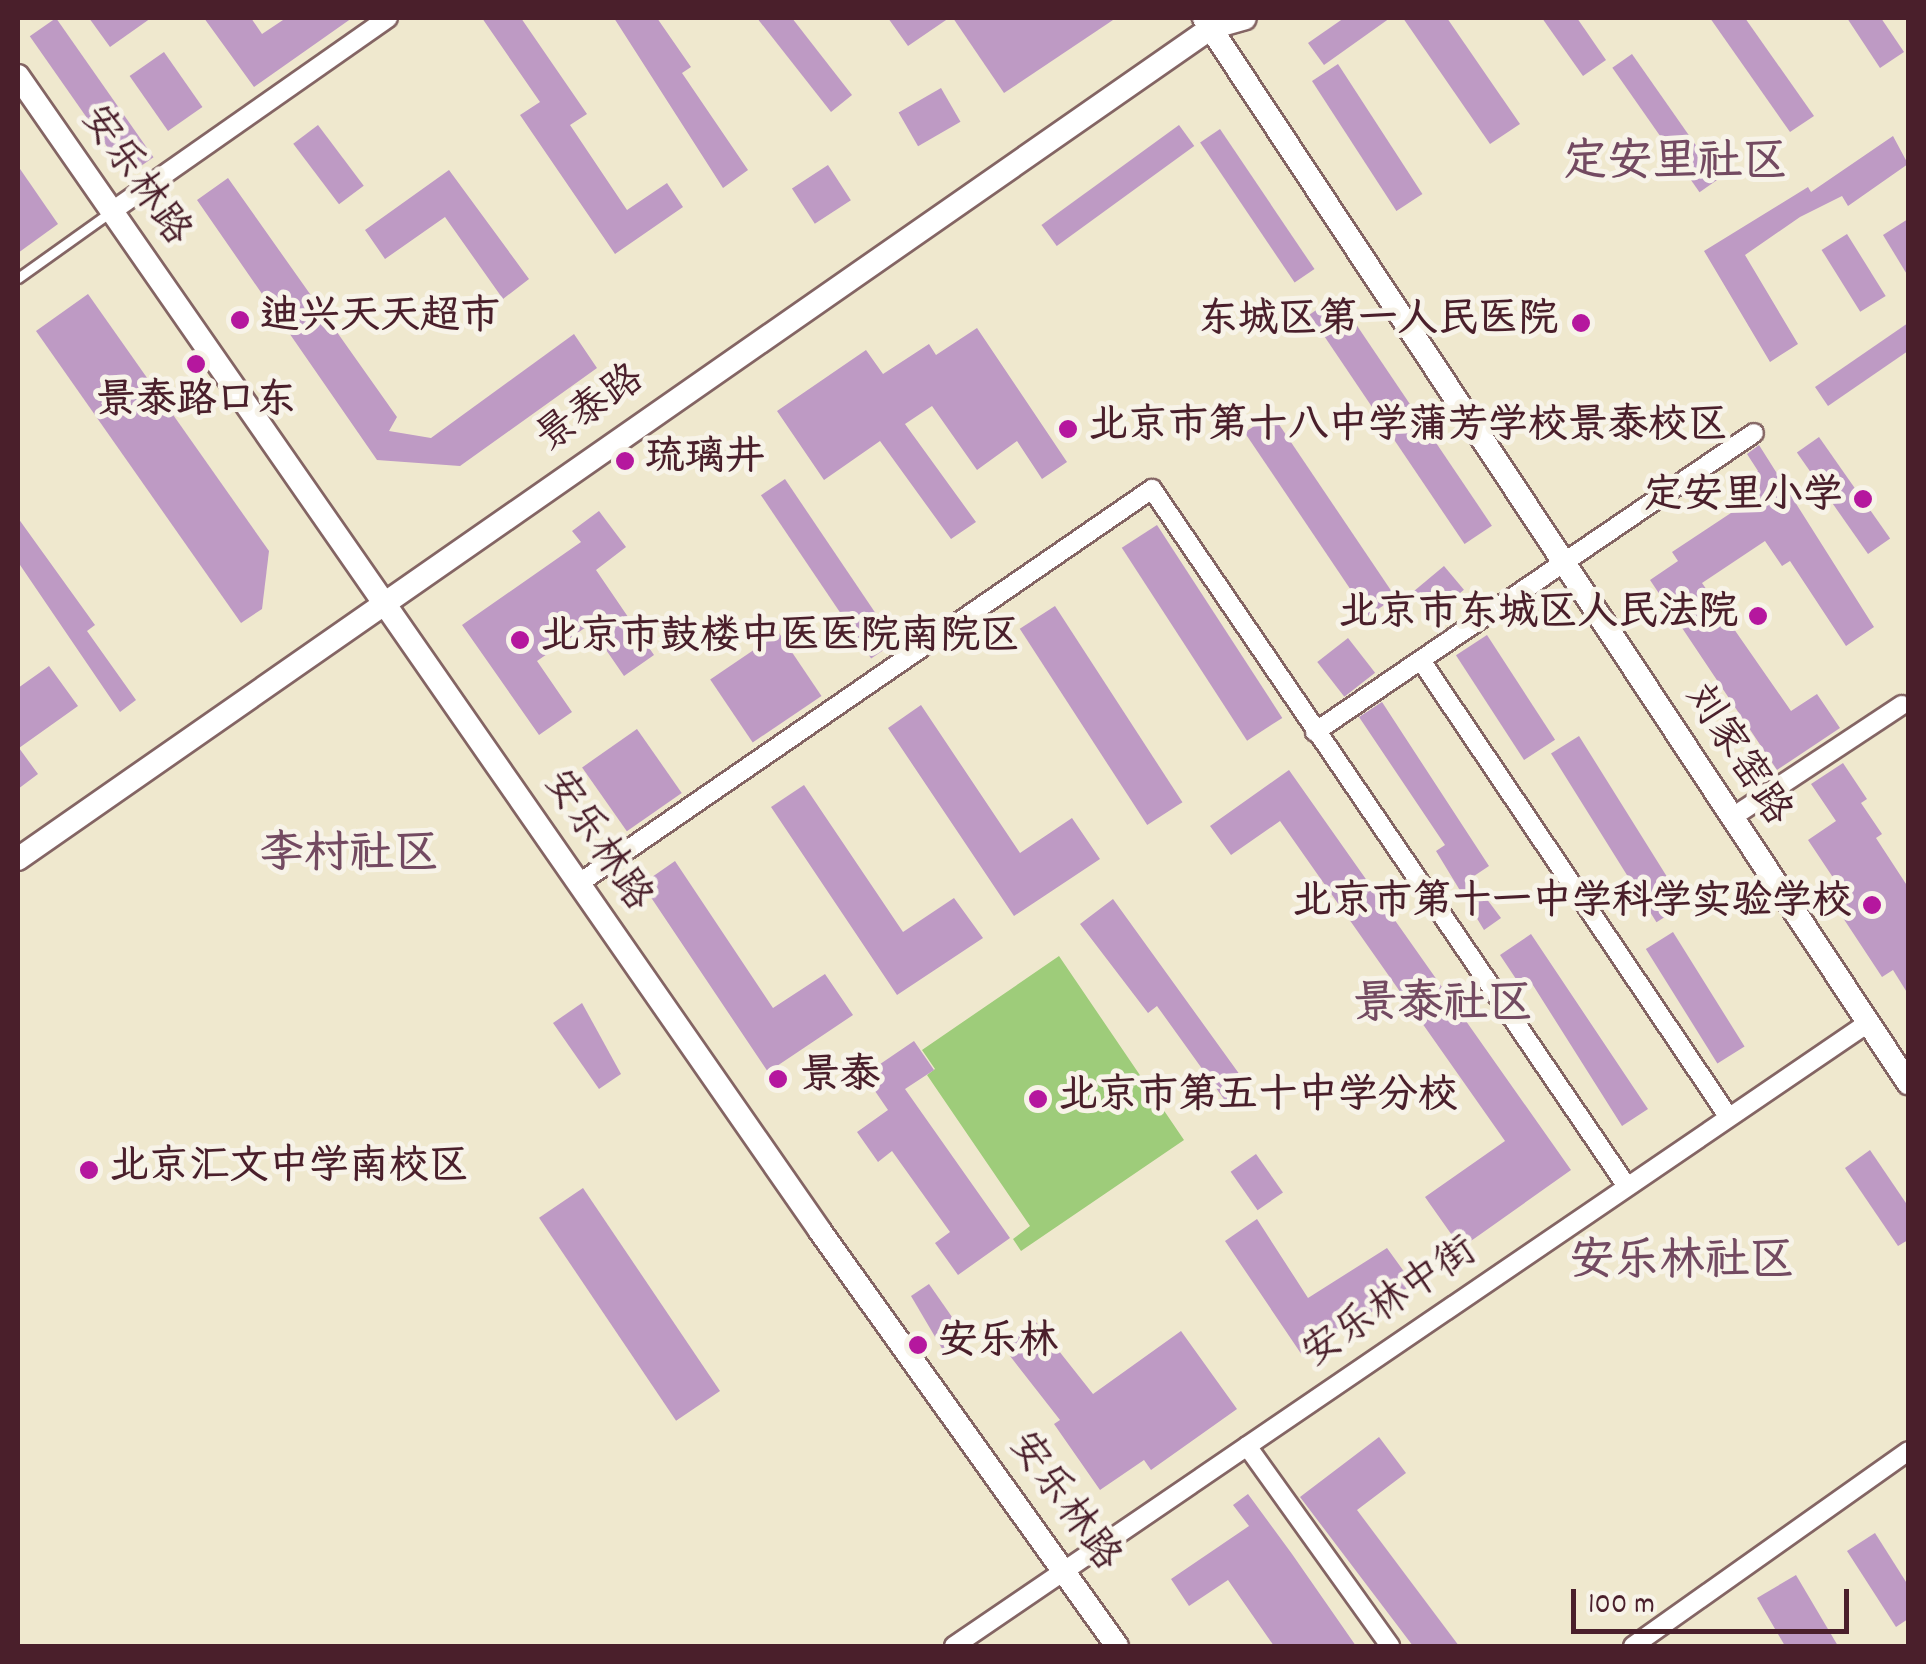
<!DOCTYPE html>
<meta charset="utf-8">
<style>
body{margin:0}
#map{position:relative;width:1926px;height:1664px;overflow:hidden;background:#efe8ce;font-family:Dekko,"LXGW WenKai TC",sans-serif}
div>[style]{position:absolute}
.green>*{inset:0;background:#9ecc7a}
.building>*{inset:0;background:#be9ac4;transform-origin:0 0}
.roads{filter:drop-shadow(2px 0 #846564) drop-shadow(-2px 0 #846564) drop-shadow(0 2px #846564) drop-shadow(0 -2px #846564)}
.service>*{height:9px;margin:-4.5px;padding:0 4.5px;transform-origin:4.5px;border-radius:4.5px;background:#fff}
.minor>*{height:18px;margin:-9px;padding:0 9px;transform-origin:9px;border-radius:9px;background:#fff}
.tertiary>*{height:22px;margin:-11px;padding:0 11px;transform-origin:11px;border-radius:11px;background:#fff}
.dots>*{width:28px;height:28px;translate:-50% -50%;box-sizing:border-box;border:5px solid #f7f3e8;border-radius:50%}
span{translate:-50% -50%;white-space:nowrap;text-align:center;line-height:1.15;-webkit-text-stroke:10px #f7f3e8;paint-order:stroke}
.street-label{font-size:40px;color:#4a1f2b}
.poi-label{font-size:40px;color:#4a1f2b;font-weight:700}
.left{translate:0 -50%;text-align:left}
.right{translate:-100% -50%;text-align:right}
.quarter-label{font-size:45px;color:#734a61;font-weight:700}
.frame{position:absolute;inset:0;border:20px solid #4a1f2b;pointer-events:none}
.scale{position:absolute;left:1571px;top:1589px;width:278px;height:45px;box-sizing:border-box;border:5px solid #4a1f2b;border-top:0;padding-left:12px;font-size:30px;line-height:35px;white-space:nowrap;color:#4a1f2b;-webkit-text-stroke:8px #f7f3e8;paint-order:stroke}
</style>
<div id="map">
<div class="green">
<i style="clip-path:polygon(1059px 956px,1184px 1140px,1021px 1251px,1013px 1239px,1030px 1226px,927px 1075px,935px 1069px,922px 1050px)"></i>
</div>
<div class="building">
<i style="left:56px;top:18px;width:170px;height:32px;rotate:55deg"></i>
<i style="clip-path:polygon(89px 18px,151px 18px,110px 47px)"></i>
<i style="clip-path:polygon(204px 18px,251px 18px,262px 34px,286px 18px,352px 18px,254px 87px)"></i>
<i style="clip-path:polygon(482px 18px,521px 18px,587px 114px,570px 125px,627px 210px,667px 183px,683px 207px,615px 254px,520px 115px,540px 102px)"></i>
<i style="clip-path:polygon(614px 18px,657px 18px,691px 67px,682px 73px,748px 170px,723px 188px)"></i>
<i style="clip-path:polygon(757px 18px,792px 18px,852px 95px,831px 112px)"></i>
<i style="clip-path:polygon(888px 18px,949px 18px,908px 46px)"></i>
<i style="clip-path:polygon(953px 18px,1116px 18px,1004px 93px)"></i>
<i style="clip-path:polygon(1344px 18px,1390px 18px,1324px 65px,1308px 43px)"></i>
<i style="clip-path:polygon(1403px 18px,1447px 18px,1520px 124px,1490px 144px)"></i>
<i style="clip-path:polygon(1542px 18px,1577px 18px,1606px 60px,1583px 76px)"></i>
<i style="clip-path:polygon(1710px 18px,1745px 18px,1814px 116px,1790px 132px)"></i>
<i style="clip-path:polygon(1847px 18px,1881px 18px,1904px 52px,1880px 68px)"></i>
<i style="left:164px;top:52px;width:67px;height:42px;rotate:55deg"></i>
<i style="left:1632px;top:54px;width:152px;height:24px;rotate:55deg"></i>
<i style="left:1338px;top:64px;width:155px;height:31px;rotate:57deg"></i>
<i style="left:941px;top:88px;width:39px;height:49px;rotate:60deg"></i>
<i style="left:318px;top:125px;width:76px;height:31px;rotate:53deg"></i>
<i style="left:1179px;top:125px;width:26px;height:170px;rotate:54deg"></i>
<i style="left:1220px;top:129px;width:169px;height:24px;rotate:56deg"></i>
<i style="clip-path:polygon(1893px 136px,1908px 164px,1848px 206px,1842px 196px,1800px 217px,1745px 255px,1798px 344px,1770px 362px,1704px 251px,1808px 187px,1811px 192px)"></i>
<i style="left:828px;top:165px;width:42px;height:43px;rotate:57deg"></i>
<i style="clip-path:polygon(18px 166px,58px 224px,18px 253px)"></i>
<i style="clip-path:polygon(449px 170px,529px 279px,503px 299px,445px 217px,385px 259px,365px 230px)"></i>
<i style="clip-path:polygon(228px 178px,397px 417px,389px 431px,431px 438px,574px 334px,597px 368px,460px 466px,377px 460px,197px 200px)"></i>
<i style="clip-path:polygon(1908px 219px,1908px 276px,1883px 235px)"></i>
<i style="left:1847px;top:234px;width:73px;height:30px;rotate:58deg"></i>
<i style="clip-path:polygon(88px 294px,269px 551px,262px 609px,241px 623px,36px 331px)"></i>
<i style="left:1337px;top:296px;width:277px;height:33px;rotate:56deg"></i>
<i style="clip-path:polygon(1908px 323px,1908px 351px,1828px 406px,1815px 387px)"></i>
<i style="clip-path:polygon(977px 328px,1067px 462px,1042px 479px,1017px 441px,977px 470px,932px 406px,905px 424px,976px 522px,951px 539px,880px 441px,824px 480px,777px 411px,866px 350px,883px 374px,929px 344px,936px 355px)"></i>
<i style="left:1272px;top:414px;width:221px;height:33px;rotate:56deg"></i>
<i style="left:1819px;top:437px;width:124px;height:27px;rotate:55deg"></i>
<i style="clip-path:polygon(1759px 445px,1874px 627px,1846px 646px,1790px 561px,1782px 566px,1765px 541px,1702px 583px,1791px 711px,1817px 694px,1840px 728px,1777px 770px,1650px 580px,1678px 561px,1672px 552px,1743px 505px,1732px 489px,1758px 471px,1747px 454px)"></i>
<i style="left:785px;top:479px;width:197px;height:29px;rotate:56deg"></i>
<i style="clip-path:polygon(599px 511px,626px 547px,596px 570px,654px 655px,624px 676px,589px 625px,537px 661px,572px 712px,539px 735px,462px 625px,581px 542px,572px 531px)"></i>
<i style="clip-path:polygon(18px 518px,95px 625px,87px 631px,136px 700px,120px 712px,18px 562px)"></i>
<i style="left:1157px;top:525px;width:230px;height:42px;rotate:57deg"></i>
<i style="left:1444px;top:566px;width:31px;height:41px;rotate:50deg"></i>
<i style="left:1055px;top:606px;width:234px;height:42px;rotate:57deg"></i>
<i style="left:779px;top:633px;width:76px;height:83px;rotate:56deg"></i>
<i style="left:1487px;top:635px;width:125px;height:37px;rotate:57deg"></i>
<i style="left:1348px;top:638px;width:44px;height:39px;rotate:52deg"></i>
<i style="clip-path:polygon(49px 666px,78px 706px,19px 748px,38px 774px,18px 789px,18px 688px)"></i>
<i style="clip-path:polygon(1382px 702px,1489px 866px,1471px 878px,1501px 918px,1484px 930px,1436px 851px,1445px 845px,1359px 717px)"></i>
<i style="clip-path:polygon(921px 705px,1020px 853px,1072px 818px,1100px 859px,1014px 916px,888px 728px)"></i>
<i style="left:637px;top:729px;width:78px;height:67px;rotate:55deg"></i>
<i style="left:1579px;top:736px;width:199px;height:33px;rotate:58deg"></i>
<i style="clip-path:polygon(1843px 763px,1867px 799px,1861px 803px,1882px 834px,1876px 838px,1908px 887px,1908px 994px,1893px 970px,1882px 977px,1824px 889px,1836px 882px,1808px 840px,1836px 821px,1811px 784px)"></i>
<i style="clip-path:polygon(1289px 770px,1571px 1170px,1461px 1248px,1425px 1197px,1505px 1141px,1280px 821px,1231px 855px,1210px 826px)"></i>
<i style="clip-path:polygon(804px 785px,903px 932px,954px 898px,983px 938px,897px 995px,771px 807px)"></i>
<i style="clip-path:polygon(675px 861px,773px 1008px,825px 974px,853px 1015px,768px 1072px,642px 884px)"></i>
<i style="clip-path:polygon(1113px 899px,1253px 1093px,1231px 1109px,1157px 1006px,1148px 1013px,1080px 924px)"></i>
<i style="left:1673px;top:932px;width:135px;height:32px;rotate:58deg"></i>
<i style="clip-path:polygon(1531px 934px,1648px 1109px,1622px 1126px,1531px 982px,1522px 988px,1500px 955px)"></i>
<i style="clip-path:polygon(582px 1003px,621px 1074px,599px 1089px,553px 1023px)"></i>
<i style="clip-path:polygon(914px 1041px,934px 1070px,905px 1089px,1010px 1238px,958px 1275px,935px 1243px,950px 1232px,892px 1151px,878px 1162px,857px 1132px,888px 1110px,864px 1075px)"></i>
<i style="clip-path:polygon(1870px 1150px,1908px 1206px,1908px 1240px,1898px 1246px,1845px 1168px)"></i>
<i style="left:1256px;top:1154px;width:47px;height:31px;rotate:55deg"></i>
<i style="left:583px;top:1188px;width:245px;height:53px;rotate:56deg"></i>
<i style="clip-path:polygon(1257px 1219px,1308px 1298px,1387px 1248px,1413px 1284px,1304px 1358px,1225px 1241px)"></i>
<i style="clip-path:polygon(929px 1284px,966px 1337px,944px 1352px,911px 1296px)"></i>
<i style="clip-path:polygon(1036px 1322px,1093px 1394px,1181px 1331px,1237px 1409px,1151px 1470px,1144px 1460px,1100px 1490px,1054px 1424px,1060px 1420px,1003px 1347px)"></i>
<i style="clip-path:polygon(1379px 1437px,1406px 1473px,1357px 1510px,1459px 1646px,1413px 1646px,1300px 1497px)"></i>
<i style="clip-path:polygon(1248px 1494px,1292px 1554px,1356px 1646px,1274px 1646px,1228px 1580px,1189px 1606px,1171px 1579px,1249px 1526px,1233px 1505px)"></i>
<i style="clip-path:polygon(1875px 1533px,1908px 1585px,1908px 1619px,1896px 1627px,1847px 1551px)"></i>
<i style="clip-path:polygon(1796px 1575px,1838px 1646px,1785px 1646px,1757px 1598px)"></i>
</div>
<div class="roads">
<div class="service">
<i style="left:18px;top:278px;width:112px;rotate:-35.5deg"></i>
</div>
<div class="minor">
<i style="left:111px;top:212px;width:338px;rotate:-35deg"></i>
<i style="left:1422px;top:662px;width:547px;rotate:56.02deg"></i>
<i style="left:1315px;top:732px;width:531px;rotate:-34.26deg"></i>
<i style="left:1731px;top:818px;width:205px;rotate:-33.5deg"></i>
<i style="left:578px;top:884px;width:697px;rotate:-34.53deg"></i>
<i style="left:1152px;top:489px;width:842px;rotate:55.74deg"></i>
<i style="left:1247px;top:1446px;width:246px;rotate:54.4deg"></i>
<i style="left:954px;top:1646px;width:1106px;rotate:-34.28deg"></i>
<i style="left:1633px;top:1646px;width:337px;rotate:-35.3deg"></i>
</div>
<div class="tertiary">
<i style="left:1204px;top:18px;width:1277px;rotate:56.53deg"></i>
<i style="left:18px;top:76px;width:1406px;rotate:55.22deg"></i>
<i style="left:820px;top:1231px;width:510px;rotate:54.41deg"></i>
<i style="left:18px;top:859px;width:1454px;rotate:-34.86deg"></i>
<i style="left:1211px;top:28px;width:35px;rotate:-16deg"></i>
</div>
</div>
<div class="dots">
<i style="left:240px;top:320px;background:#b5179e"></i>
<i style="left:1581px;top:323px;background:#b5179e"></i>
<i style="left:196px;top:364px;background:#b5179e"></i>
<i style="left:1068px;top:429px;background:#b5179e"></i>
<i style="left:625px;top:461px;background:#b5179e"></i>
<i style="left:1863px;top:499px;background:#b5179e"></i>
<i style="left:1758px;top:616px;background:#b5179e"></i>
<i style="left:520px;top:640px;background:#b5179e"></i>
<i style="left:1872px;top:905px;background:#b5179e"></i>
<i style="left:778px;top:1079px;background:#b5179e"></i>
<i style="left:1038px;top:1099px;background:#b5179e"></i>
<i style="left:89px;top:1170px;background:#b5179e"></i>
<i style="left:918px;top:1345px;background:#b5179e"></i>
</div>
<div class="street-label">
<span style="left:133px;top:177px;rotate:55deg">安乐林路</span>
<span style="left:592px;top:411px;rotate:-35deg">景泰路</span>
<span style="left:1735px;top:756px;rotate:57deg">刘家窑路</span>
<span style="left:595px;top:842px;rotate:56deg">安乐林路</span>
<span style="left:1391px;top:1305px;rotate:-34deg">安乐林中街</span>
<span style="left:1062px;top:1503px;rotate:54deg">安乐林路</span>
</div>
<div class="poi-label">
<span class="left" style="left:260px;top:320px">迪兴天天超市</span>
<span class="right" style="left:1558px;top:323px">东城区第一人民医院</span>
<span style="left:196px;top:404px">景泰路口东</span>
<span class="left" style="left:1088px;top:429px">北京市第十八中学蒲芳学校景泰校区</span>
<span class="left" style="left:645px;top:461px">琉璃井</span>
<span class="right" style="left:1843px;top:499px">定安里小学</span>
<span class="right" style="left:1738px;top:616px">北京市东城区人民法院</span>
<span class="left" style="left:540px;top:640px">北京市鼓楼中医医院南院区</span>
<span class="right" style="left:1852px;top:905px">北京市第十一中学科学实验学校</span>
<span class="left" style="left:800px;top:1079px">景泰</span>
<span class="left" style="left:1058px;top:1099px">北京市第五十中学分校</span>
<span class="left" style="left:109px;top:1170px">北京汇文中学南校区</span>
<span class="left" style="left:938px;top:1345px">安乐林</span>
</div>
<div class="quarter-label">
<span style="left:1675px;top:166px">定安里社区</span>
<span style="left:349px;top:858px">李村社区</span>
<span style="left:1443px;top:1008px">景泰社区</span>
<span style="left:1682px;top:1265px">安乐林社区</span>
</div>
<div class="frame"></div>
<div class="scale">100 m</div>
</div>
